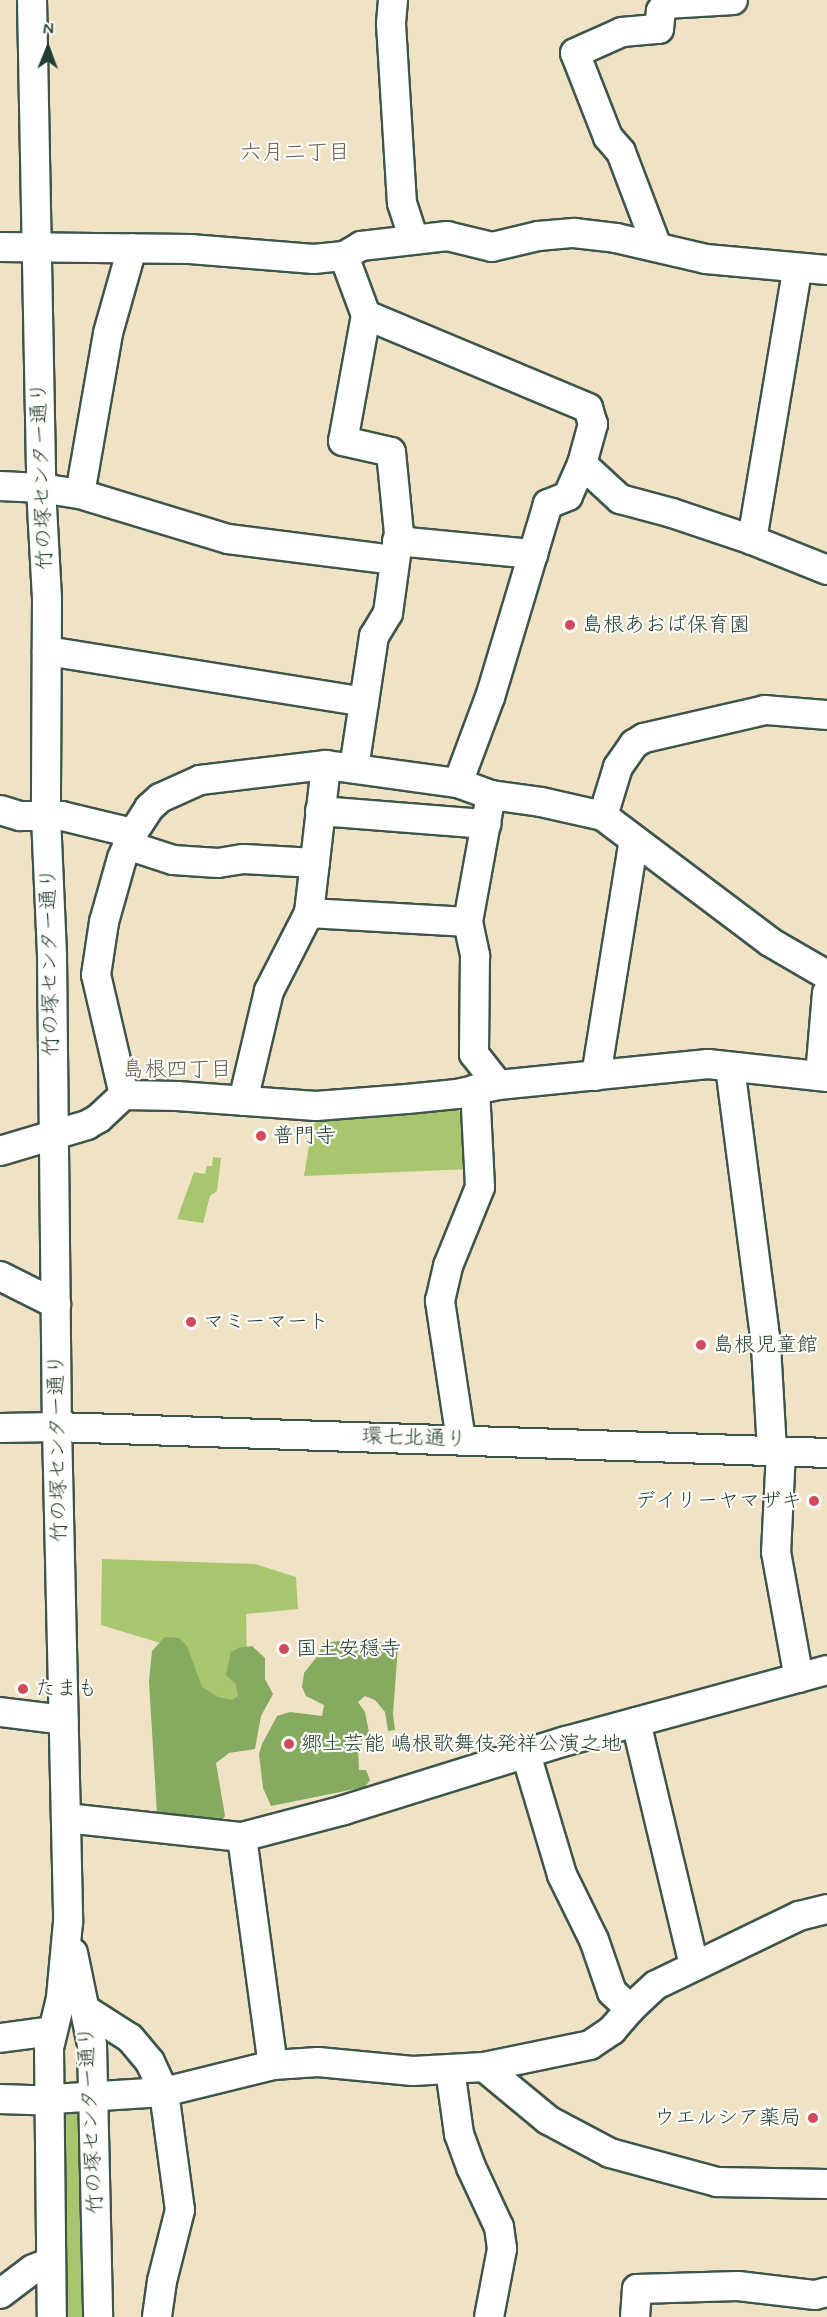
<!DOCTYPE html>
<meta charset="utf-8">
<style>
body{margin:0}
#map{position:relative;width:827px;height:2317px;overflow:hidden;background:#f0e2c5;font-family:Mynerve,"Klee One",sans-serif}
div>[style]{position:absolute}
.green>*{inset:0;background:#a8c66d}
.forest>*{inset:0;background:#86ab60}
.roads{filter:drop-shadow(2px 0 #3e564a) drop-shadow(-2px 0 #3e564a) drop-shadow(0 2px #3e564a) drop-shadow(0 -2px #3e564a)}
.minor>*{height:28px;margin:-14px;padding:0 14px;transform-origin:14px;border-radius:14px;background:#fff}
.dots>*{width:16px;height:16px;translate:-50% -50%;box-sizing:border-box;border:3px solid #fdfcf7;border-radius:50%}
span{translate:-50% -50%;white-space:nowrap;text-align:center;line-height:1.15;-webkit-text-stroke:4.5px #fdfcf7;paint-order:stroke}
.street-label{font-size:21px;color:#1f3d34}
.poi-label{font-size:21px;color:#1f3d34}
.left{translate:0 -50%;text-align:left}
.right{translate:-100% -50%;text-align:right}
.neighbourhood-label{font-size:22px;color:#666057}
.north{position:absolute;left:18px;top:18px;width:60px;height:60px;-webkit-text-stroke:4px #fdfcf7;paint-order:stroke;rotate:1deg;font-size:16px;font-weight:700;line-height:24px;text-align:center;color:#1f3d34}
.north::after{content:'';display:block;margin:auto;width:21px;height:27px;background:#1f3d34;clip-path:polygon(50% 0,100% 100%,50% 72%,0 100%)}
</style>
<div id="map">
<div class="green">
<i style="clip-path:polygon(456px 1108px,463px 1115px,470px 1169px,304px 1176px,312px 1127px,318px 1119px)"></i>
<i style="clip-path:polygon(213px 1157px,221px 1158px,217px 1191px,210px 1196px,203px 1223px,177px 1219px,194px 1172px,205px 1174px,207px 1166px,212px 1166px)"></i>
<i style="clip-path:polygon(102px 1559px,255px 1564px,296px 1577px,298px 1609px,246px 1614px,248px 1701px,199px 1706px,160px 1643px,101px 1625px)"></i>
<i style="clip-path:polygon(69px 2112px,78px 2112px,90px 2125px,93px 2317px,62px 2317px,64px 2115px)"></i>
</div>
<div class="forest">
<i style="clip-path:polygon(165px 1637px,179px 1638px,187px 1646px,202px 1687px,218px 1697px,232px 1700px,238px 1696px,236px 1684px,226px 1675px,231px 1652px,238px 1648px,252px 1646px,265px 1658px,265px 1679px,273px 1694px,261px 1716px,255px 1749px,229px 1753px,216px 1763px,225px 1816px,219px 1824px,157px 1815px,149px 1681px,152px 1651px)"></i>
<i style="clip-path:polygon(340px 1641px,350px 1653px,379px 1642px,398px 1647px,393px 1714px,395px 1730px,388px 1731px,385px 1712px,375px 1700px,365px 1696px,358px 1702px,365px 1712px,369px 1732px,358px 1745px,359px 1770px,366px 1770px,370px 1780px,365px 1787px,271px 1806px,263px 1788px,259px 1754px,262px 1744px,277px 1716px,290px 1712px,322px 1716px,324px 1705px,306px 1696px,302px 1687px,304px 1673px,319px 1654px,323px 1643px)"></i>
</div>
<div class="roads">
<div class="minor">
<i style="left:32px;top:0;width:488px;rotate:88.9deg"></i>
<i style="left:41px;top:488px;width:112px;rotate:86.9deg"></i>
<i style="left:47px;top:600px;width:217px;rotate:90.3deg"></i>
<i style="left:46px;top:817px;width:140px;rotate:87.5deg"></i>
<i style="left:52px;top:957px;width:470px;rotate:89.4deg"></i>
<i style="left:57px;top:1427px;width:495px;rotate:88.7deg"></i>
<i style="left:68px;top:1922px;width:76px;rotate:95.3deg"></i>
<i style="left:61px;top:1998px;width:51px;rotate:103.5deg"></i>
<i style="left:49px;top:2048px;width:269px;rotate:89.4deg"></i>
<i style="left:393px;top:0;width:24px;rotate:95deg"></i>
<i style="left:391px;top:24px;width:179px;rotate:86.5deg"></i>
<i style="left:402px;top:203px;width:38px;rotate:72deg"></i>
<i style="left:0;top:247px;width:190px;rotate:0.6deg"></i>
<i style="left:190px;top:249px;width:124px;rotate:4.6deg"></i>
<i style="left:314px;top:259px;width:30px;rotate:-6deg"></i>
<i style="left:344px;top:256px;width:20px;rotate:-30deg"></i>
<i style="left:361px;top:246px;width:87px;rotate:-6.6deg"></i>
<i style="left:447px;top:236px;width:46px;rotate:13.7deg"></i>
<i style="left:492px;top:247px;width:47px;rotate:-13.4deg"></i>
<i style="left:538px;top:236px;width:36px;rotate:-5deg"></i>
<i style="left:574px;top:233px;width:42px;rotate:6.8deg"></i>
<i style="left:616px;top:238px;width:92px;rotate:13.1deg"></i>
<i style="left:706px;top:259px;width:121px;rotate:5.2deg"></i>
<i style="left:657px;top:247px;width:102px;rotate:-110.8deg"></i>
<i style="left:621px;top:152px;width:20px;rotate:-131deg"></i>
<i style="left:608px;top:137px;width:90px;rotate:-111.4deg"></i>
<i style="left:575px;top:53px;width:51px;rotate:-24.1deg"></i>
<i style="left:622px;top:32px;width:37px;rotate:-5deg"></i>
<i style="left:659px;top:29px;width:18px;rotate:-84deg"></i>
<i style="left:661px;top:11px;width:9px;rotate:-54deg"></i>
<i style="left:666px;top:4px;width:67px;rotate:-3.4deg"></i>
<i style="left:344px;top:256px;width:63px;rotate:69.6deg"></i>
<i style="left:366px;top:315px;width:128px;rotate:100.3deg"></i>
<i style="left:343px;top:441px;width:49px;rotate:12.9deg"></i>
<i style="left:391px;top:452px;width:81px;rotate:84.4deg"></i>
<i style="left:399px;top:533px;width:81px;rotate:97.8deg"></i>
<i style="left:388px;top:613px;width:27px;rotate:121deg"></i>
<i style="left:374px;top:636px;width:134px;rotate:98.6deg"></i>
<i style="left:366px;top:315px;width:241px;rotate:22.7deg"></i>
<i style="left:588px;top:408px;width:17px;rotate:73deg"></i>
<i style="left:593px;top:424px;width:41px;rotate:105.4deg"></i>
<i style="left:582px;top:464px;width:35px;rotate:114deg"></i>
<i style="left:568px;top:496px;width:22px;rotate:158deg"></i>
<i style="left:548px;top:504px;width:202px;rotate:106.7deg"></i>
<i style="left:490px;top:697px;width:92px;rotate:110.4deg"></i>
<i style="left:582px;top:464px;width:52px;rotate:42.6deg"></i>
<i style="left:620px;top:499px;width:54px;rotate:15.1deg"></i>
<i style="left:672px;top:513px;width:84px;rotate:18.6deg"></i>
<i style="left:752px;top:540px;width:81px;rotate:21.8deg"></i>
<i style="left:0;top:486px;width:41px;rotate:2.8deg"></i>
<i style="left:41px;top:488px;width:39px;rotate:9deg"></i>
<i style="left:80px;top:494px;width:155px;rotate:16.9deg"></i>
<i style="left:228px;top:539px;width:168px;rotate:7.2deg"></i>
<i style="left:80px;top:494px;width:163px;rotate:-80.1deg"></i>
<i style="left:108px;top:333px;width:88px;rotate:-74.2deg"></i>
<i style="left:752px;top:540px;width:274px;rotate:-80.5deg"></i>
<i style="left:397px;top:541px;width:137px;rotate:5.5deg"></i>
<i style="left:47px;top:651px;width:321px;rotate:9.1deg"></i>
<i style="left:491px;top:795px;width:129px;rotate:100.3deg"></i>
<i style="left:468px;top:922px;width:35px;rotate:78deg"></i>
<i style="left:475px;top:956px;width:98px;rotate:90.6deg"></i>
<i style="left:474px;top:1054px;width:39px;rotate:52deg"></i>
<i style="left:0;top:810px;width:21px;rotate:17deg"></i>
<i style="left:20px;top:816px;width:42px"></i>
<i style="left:62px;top:816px;width:73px;rotate:13.5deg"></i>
<i style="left:133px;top:833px;width:30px;rotate:-57deg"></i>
<i style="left:149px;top:808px;width:15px;rotate:-42deg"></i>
<i style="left:160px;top:798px;width:44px;rotate:-24.2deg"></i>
<i style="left:200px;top:780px;width:127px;rotate:-6.8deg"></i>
<i style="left:326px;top:765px;width:133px;rotate:7.8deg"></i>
<i style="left:458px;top:783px;width:35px;rotate:20deg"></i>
<i style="left:491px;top:795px;width:50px;rotate:8deg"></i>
<i style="left:541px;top:802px;width:64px;rotate:12.7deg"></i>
<i style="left:603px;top:816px;width:209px;rotate:37deg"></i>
<i style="left:770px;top:942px;width:66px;rotate:30.1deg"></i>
<i style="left:320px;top:811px;width:167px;rotate:4.5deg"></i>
<i style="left:603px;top:816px;width:51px;rotate:-73deg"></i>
<i style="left:618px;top:767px;width:28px;rotate:-55deg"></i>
<i style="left:634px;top:744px;width:12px;rotate:-31deg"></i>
<i style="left:644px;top:738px;width:124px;rotate:-13deg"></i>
<i style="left:765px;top:710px;width:62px;rotate:4.6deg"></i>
<i style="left:127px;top:845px;width:48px;rotate:18.1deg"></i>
<i style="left:173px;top:860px;width:45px;rotate:3.8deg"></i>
<i style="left:218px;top:863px;width:26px;rotate:-9deg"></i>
<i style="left:244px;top:859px;width:71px;rotate:3.2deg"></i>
<i style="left:309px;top:913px;width:159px;rotate:3.2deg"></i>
<i style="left:730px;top:1067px;width:281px;rotate:82.6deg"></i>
<i style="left:766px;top:1346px;width:105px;rotate:86.7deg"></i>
<i style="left:596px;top:1076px;width:239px;rotate:-80.9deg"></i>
<i style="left:820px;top:1076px;width:83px;rotate:-85.2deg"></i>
<i style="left:124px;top:1095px;width:123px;rotate:-103.1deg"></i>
<i style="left:96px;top:975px;width:54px;rotate:-81.4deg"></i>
<i style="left:104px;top:922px;width:66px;rotate:-74.3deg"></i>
<i style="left:122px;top:858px;width:27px;rotate:-66deg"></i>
<i style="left:243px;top:1101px;width:113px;rotate:-76.7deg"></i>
<i style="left:269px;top:991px;width:88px;rotate:-62.9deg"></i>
<i style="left:309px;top:913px;width:149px;rotate:-83.4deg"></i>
<i style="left:0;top:1151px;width:91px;rotate:-16.6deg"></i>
<i style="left:87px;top:1125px;width:14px;rotate:-30deg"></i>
<i style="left:99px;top:1118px;width:34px;rotate:-43deg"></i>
<i style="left:124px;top:1095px;width:53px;rotate:1.1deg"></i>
<i style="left:177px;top:1096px;width:139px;rotate:4.1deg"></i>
<i style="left:316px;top:1106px;width:91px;rotate:-4.4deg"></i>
<i style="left:407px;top:1099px;width:50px;rotate:-5.7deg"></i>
<i style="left:457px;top:1094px;width:42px;rotate:-12.4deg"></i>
<i style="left:498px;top:1085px;width:211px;rotate:-5.7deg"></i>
<i style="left:708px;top:1064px;width:120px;rotate:6.2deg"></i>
<i style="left:0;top:1276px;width:63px;rotate:26.6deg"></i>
<i style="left:0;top:1428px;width:57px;rotate:-1deg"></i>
<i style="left:57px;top:1427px;width:770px;rotate:1.93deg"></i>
<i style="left:461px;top:1440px;width:141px;rotate:-98.6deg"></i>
<i style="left:440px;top:1301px;width:36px;rotate:-77deg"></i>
<i style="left:448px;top:1266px;width:85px;rotate:-67.9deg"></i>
<i style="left:480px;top:1187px;width:98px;rotate:-92.9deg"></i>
<i style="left:781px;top:1451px;width:101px;rotate:92.8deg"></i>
<i style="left:776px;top:1552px;width:128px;rotate:79.7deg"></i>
<i style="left:0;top:1712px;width:64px;rotate:7.1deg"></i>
<i style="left:636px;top:1722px;width:251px;rotate:76.6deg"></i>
<i style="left:526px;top:1754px;width:126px;rotate:73.4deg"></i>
<i style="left:562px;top:1875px;width:72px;rotate:63.8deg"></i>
<i style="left:594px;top:1940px;width:55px;rotate:70.9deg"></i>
<i style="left:612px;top:1992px;width:25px;rotate:43deg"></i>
<i style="left:66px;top:1818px;width:177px;rotate:6.2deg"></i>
<i style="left:242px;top:1837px;width:106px;rotate:-14.8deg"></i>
<i style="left:344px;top:1810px;width:232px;rotate:-17.3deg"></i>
<i style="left:566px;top:1741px;width:270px;rotate:-15.2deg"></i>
<i style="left:242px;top:1837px;width:230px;rotate:82.3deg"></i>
<i style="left:73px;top:1953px;width:94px;rotate:78.3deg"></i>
<i style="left:92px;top:2045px;width:272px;rotate:88.7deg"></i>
<i style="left:86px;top:2010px;width:52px;rotate:32.5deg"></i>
<i style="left:130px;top:2038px;width:31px;rotate:50deg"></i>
<i style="left:150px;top:2062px;width:33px;rotate:65deg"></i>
<i style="left:164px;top:2092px;width:119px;rotate:82.3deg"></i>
<i style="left:180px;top:2210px;width:73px;rotate:104.2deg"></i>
<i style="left:162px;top:2281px;width:36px;rotate:98deg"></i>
<i style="left:0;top:2038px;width:52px;rotate:-7.7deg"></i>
<i style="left:484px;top:2067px;width:83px;rotate:39.6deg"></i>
<i style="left:548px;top:2120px;width:70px;rotate:28deg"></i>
<i style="left:610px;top:2153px;width:111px;rotate:15.2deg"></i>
<i style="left:717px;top:2182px;width:110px;rotate:1deg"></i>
<i style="left:450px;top:2069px;width:66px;rotate:82.1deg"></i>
<i style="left:459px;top:2134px;width:35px;rotate:70deg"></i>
<i style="left:471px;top:2167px;width:66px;rotate:65deg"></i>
<i style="left:499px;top:2227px;width:22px;rotate:82deg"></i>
<i style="left:502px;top:2249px;width:69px;rotate:100.8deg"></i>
<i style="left:0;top:2099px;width:37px;rotate:2deg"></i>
<i style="left:37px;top:2100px;width:127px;rotate:-3.6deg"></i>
<i style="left:164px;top:2092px;width:112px;rotate:-13.9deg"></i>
<i style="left:273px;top:2065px;width:45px;rotate:-3.8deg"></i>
<i style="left:318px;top:2062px;width:95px;rotate:5.4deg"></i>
<i style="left:413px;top:2071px;width:71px;rotate:-3.2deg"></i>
<i style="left:484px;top:2067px;width:108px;rotate:-11.7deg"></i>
<i style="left:590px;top:2045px;width:27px;rotate:-34deg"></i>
<i style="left:612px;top:2030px;width:28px;rotate:-49deg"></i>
<i style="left:630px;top:2009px;width:35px;rotate:-43deg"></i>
<i style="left:656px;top:1985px;width:159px;rotate:-25.8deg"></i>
<i style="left:799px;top:1916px;width:29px;rotate:-14deg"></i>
<i style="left:0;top:2294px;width:41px;rotate:-37.1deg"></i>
<i style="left:33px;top:2269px;width:19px;rotate:-21deg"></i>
<i style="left:635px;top:2317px;width:28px;rotate:-86deg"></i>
<i style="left:637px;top:2289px;width:101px;rotate:-1.7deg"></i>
<i style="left:738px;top:2286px;width:78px;rotate:6.7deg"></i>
<i style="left:815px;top:2295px;width:12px;rotate:-14deg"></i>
</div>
</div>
<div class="dots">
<i style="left:570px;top:625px;background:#d1495b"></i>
<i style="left:261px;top:1136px;background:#d1495b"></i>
<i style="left:191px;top:1322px;background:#d1495b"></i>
<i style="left:701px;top:1345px;background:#d1495b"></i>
<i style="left:814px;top:1501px;background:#d1495b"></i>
<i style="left:284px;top:1649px;background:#d1495b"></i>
<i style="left:23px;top:1689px;background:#d1495b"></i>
<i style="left:289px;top:1744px;background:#d1495b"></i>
<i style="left:813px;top:2118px;background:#d1495b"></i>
</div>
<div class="street-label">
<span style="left:42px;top:476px;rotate:-92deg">竹の塚センター通り</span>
<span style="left:50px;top:962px;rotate:-91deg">竹の塚センター通り</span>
<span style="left:414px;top:1438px;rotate:2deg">環七北通り</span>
<span style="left:58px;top:1448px;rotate:-91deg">竹の塚センター通り</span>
<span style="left:91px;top:2120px;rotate:-93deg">竹の塚センター通り</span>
</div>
<div class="poi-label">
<span class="left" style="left:582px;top:625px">島根あおば保育園</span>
<span class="left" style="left:273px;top:1136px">普門寺</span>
<span class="left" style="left:203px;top:1322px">マミーマート</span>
<span class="left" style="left:713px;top:1345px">島根児童館</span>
<span class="right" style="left:802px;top:1501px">デイリーヤマザキ</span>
<span class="left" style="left:296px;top:1649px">国土安穏寺</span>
<span class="left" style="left:35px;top:1689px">たまも</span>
<span class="left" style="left:301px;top:1744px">郷土芸能 嶋根歌舞伎発祥公演之地</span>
<span class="right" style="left:801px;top:2118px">ウエルシア薬局</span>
</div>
<div class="neighbourhood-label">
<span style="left:295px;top:154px">六月二丁目</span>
<span style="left:177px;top:1071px">島根四丁目</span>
</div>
<div class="north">N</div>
</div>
